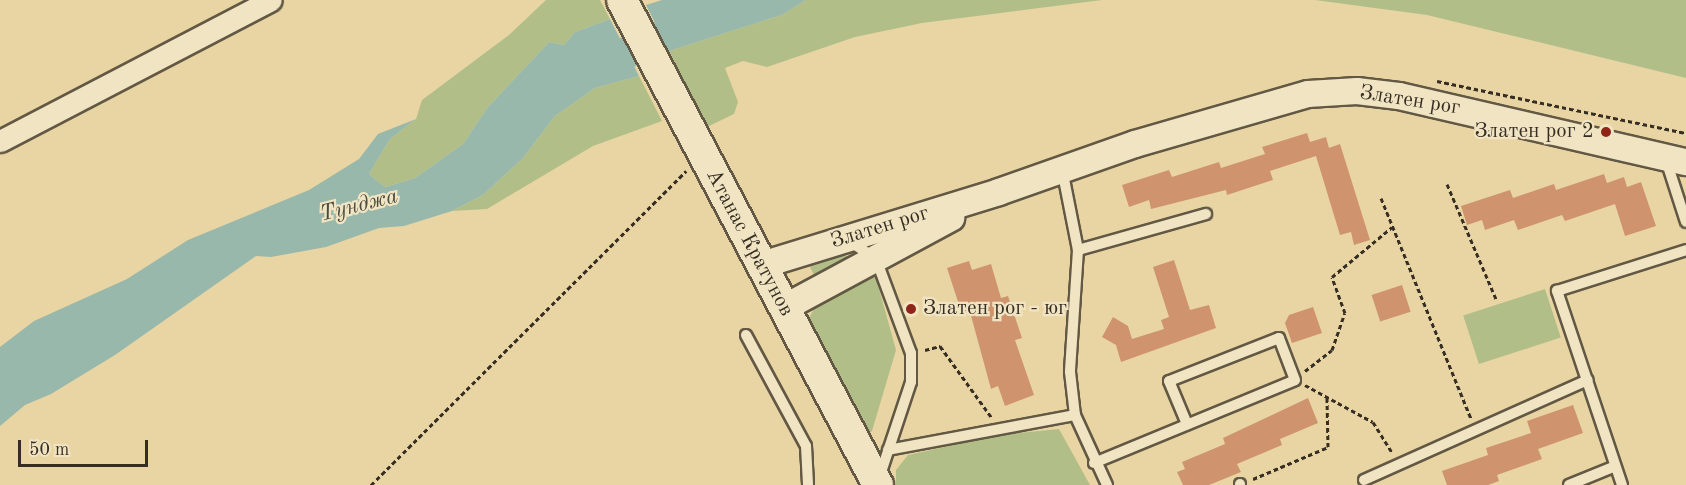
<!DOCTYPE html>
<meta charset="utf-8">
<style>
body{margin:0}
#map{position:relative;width:1686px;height:485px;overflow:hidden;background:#e8d5a3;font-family:"Old Standard TT",serif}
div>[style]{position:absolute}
.green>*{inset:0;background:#b2be88;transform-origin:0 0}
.water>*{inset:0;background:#98b8ab}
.river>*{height:32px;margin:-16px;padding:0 16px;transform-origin:16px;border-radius:16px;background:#98b8ab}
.building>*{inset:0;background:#cf946d;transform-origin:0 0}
.path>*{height:3px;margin-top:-1.5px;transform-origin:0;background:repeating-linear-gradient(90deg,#362e23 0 4.5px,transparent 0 7.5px)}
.roads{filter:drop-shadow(2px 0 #625843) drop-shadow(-2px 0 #625843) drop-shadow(0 2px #625843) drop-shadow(0 -2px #625843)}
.service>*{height:10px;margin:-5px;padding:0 5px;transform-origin:5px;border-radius:5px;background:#f0e4c3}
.minor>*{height:21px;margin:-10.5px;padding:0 10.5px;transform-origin:10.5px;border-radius:10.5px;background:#f0e4c3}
.tertiary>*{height:26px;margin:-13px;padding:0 13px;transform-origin:13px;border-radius:13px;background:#f0e4c3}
.secondary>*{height:30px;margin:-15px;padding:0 15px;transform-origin:15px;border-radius:15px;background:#f0e4c3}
.dots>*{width:16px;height:16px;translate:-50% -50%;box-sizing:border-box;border:3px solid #f0e4c3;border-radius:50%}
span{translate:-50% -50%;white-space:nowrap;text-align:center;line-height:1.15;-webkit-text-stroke:4.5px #f0e4c3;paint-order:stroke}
.street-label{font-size:21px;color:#362e23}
.poi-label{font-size:21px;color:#362e23}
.right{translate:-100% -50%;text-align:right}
.left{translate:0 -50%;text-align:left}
.water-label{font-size:22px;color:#4a4a3e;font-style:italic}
.scale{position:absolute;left:18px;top:440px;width:130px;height:27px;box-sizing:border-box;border:3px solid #362e23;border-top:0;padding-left:8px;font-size:18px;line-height:21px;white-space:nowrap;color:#362e23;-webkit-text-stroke:4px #f0e4c3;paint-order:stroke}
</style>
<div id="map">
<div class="green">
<i style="clip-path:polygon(546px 0,600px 0,610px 19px,575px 32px,564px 45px,549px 42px,487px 108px,463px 144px,415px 178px,385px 187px,369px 174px,390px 139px,416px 119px,422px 100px,509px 35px)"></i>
<i style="clip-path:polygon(806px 0,1102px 0,922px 23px,855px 37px,767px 67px,743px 61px,725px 68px,738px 102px,734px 114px,707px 127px,669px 51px,782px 15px)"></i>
<i style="clip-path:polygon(1315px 0,1686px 0,1686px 78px,1427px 15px)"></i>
<i style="clip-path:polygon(639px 76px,662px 121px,593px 146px,487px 209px,452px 211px,483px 195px,523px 158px,555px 116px,595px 88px)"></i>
<i style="clip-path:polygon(837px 254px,857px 258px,816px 279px,810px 267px,815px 260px)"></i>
<i style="clip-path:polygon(874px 271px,896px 350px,872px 431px,867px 435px,809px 329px,809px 318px,819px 300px)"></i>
<i style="left:1545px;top:289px;width:51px;height:86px;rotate:72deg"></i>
<i style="clip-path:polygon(1059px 429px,1090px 485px,896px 485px,896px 470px,908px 455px,999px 435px)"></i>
</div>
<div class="water">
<i style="clip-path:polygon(662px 0,806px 0,782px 15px,669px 51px,646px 5px)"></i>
<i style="clip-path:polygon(610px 19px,639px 76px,595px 88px,555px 116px,523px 158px,483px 195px,452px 211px,404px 226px,379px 228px,326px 247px,271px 257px,256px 256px,115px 355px,51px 394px,25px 405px,0 426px,0 347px,34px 321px,127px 279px,188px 240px,309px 190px,359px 159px,378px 134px,416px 119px,390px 139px,369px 174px,385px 187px,415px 178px,463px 144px,487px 108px,549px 42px,564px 45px,575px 32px)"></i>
</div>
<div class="river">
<i style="left:589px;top:70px;width:167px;rotate:-24.7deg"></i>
</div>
<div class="building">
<i style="clip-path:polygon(1307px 133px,1310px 142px,1326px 137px,1329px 148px,1340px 144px,1370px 240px,1354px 245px,1351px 232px,1340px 235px,1316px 156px,1270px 171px,1273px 180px,1227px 195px,1226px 190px,1151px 209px,1149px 200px,1129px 207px,1122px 185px,1169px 170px,1172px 177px,1219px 162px,1221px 168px,1265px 154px,1262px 147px)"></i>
<i style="clip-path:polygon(1604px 174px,1607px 183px,1624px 177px,1627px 187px,1641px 182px,1656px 226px,1625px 236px,1615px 204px,1565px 221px,1562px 215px,1518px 230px,1514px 220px,1485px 230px,1482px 220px,1467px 225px,1461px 206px,1510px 190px,1513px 198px,1554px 184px,1556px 190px)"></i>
<i style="clip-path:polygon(1174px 260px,1190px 310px,1209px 305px,1216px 328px,1121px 362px,1116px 345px,1102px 337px,1113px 317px,1128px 326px,1132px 339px,1164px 329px,1161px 320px,1169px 317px,1153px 267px)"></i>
<i style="clip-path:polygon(969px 261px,972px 270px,991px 264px,1001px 298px,1008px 296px,1022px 338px,1015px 340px,1034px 395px,1005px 406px,998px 386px,991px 389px,970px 312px,962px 314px,947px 268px)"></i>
<i style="left:1402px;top:285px;width:28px;height:32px;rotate:72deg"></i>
<i style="clip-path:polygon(1313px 307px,1322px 333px,1292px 343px,1285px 323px,1289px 315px)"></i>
<i style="clip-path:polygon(1308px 398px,1318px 423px,1280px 439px,1282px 445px,1237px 464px,1241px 472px,1209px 485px,1183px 485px,1177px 472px,1185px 469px,1182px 462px,1225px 444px,1223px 438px)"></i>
<i style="clip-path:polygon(1573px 405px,1583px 433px,1538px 449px,1542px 459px,1497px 475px,1499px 481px,1488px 485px,1447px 485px,1442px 471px,1488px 455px,1486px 448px,1531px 433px,1527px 421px)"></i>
</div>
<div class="path">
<i style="left:1437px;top:81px;width:254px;rotate:11.8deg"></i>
<i style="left:1447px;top:184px;width:125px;rotate:66.9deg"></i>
<i style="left:1381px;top:198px;width:238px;rotate:67.8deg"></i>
<i style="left:925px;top:350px;width:16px;rotate:-15deg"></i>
<i style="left:940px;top:346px;width:89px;rotate:54.2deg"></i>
<i style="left:1305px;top:371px;width:34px;rotate:-38deg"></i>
<i style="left:1332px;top:350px;width:39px;rotate:-71deg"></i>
<i style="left:1345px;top:313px;width:38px;rotate:-110deg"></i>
<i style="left:1332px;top:277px;width:78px;rotate:-39.8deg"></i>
<i style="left:1305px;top:385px;width:77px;rotate:28.6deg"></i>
<i style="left:1373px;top:422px;width:36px;rotate:58deg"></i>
<i style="left:1253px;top:479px;width:82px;rotate:-23.1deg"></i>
<i style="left:1328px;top:447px;width:49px;rotate:-91.2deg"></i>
<i style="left:371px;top:485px;width:445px;rotate:-44.9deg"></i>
</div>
<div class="roads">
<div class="service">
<i style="left:1666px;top:160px;width:65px;rotate:72.1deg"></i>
<i style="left:1062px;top:169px;width:83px;rotate:78.8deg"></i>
<i style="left:1078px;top:250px;width:122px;rotate:93.8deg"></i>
<i style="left:1070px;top:372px;width:43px;rotate:83.4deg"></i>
<i style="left:1075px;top:415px;width:77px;rotate:65.4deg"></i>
<i style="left:848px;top:240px;width:34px;rotate:34deg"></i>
<i style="left:876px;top:259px;width:100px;rotate:69.6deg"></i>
<i style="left:911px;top:353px;width:29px;rotate:90deg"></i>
<i style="left:911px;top:382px;width:101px;rotate:108.4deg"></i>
<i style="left:1078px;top:250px;width:133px;rotate:-15.7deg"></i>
<i style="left:746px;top:335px;width:126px;rotate:61.6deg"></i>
<i style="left:806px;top:446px;width:39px;rotate:87deg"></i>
<i style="left:888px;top:450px;width:190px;rotate:-10.6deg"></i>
<i style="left:1094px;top:463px;width:217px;rotate:-22.4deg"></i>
<i style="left:1295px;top:380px;width:45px;rotate:-110.9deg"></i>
<i style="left:1279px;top:338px;width:118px;rotate:158.6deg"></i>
<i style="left:1169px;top:381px;width:47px;rotate:67.3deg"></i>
<i style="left:1364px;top:480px;width:245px;rotate:-24.1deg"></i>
<i style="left:1240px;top:484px;width:1px;rotate:90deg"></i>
<i style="left:1569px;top:485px;width:48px;rotate:-22.2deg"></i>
<i style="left:1622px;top:485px;width:205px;rotate:-108.5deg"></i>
<i style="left:1557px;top:291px;width:135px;rotate:-17.6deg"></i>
</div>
<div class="minor">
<i style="left:0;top:141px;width:305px;rotate:-27.5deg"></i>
</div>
<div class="tertiary">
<i style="left:762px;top:265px;width:248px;rotate:-17.1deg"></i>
<i style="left:999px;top:192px;width:144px;rotate:-19.4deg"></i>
<i style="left:1135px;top:144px;width:180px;rotate:-16.1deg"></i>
<i style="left:1308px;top:94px;width:49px;rotate:-3.5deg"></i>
<i style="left:1357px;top:91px;width:42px;rotate:6.8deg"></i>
<i style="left:1399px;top:96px;width:294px;rotate:13deg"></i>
<i style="left:784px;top:308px;width:190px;rotate:-28.3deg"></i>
</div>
<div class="secondary">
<i style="left:622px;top:0;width:548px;rotate:62.17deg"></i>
</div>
</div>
<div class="dots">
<i style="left:1606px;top:132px;background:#8f2418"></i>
<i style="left:911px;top:309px;background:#8f2418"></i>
</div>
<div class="street-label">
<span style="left:1410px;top:101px;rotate:9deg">Златен рог</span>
<span style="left:880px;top:228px;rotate:-17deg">Златен рог</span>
<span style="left:749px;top:243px;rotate:62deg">Атанас Кратунов</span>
</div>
<div class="poi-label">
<span class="right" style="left:1594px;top:132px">Златен рог 2</span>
<span class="left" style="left:923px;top:309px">Златен рог - юг</span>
</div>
<div class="water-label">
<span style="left:359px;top:206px;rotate:-14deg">Тунджа</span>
</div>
<div class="scale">50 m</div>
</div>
